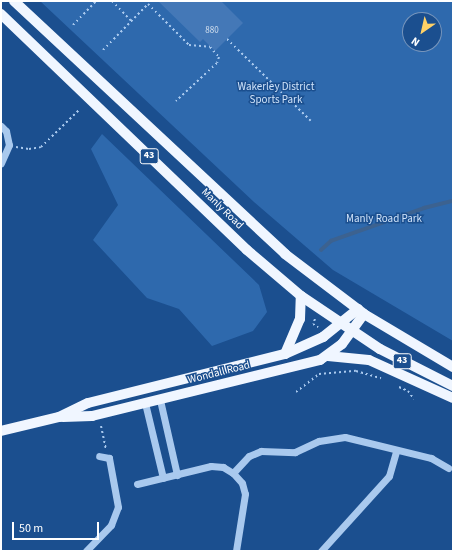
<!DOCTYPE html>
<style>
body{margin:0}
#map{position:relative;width:454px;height:552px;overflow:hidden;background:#1b4f8f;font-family:"Source Sans 3",sans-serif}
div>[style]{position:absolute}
.green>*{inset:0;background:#2e69ad}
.stream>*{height:3.5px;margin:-1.75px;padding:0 1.75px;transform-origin:1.75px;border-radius:1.75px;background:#3c6290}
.building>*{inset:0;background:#4478b7}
.path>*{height:2px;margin-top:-1px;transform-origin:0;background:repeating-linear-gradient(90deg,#a9c9ee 0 2px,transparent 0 5px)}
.minor>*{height:7px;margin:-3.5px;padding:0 3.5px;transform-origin:3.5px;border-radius:3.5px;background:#a9c9ee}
.major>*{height:10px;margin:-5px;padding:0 5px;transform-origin:5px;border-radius:5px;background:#f0f6ff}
span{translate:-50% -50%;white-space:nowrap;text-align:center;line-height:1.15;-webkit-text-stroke:3px #1b4f8f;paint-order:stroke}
.number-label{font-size:9px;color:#d0dded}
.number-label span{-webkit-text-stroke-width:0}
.shield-label span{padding:1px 3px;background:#1b4f8f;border:1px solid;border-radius:3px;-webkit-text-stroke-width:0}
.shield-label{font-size:10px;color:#fff;font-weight:700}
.park-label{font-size:11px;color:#cfe3fa}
.street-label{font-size:11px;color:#fff}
.frame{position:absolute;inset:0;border:2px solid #fff;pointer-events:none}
.north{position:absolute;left:402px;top:12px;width:40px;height:40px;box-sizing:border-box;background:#1b4f8f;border:1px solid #7695bc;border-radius:50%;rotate:214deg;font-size:11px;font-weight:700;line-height:16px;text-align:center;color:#fff}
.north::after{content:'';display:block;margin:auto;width:14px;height:18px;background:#ffd166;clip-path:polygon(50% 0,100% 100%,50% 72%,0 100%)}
.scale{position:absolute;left:12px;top:522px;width:87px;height:18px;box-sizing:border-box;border:2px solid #fff;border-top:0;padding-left:5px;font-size:12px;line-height:14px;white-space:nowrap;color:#fff;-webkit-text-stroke:3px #1b4f8f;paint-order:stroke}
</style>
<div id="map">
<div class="green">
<i style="clip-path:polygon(evenodd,40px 1px,453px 1px,453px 341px,333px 270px,254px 202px,40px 1px,410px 20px,434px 20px,434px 44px,410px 44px,410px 20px)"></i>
<i style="clip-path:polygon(102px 134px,259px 285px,267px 312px,253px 331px,212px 346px,179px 309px,147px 298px,93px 240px,118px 205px,91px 149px)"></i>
</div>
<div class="stream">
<i style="left:321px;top:250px;width:13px;rotate:-42deg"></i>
<i style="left:331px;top:241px;width:99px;rotate:-19.5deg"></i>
<i style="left:424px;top:208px;width:30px;rotate:-14deg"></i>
</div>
<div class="building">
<i style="clip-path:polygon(158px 1px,221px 1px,243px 23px,215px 51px,203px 39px,200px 42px)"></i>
</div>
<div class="path">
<i style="left:112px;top:1px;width:28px;rotate:46deg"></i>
<i style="left:73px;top:25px;width:33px;rotate:-46deg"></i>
<i style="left:227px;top:39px;width:117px;rotate:44.3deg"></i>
<i style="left:103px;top:50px;width:64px;rotate:-45.6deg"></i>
<i style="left:148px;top:4px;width:58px;rotate:45deg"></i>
<i style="left:189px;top:45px;width:21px;rotate:5deg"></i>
<i style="left:210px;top:47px;width:13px;rotate:48deg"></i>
<i style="left:219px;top:57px;width:6px;rotate:108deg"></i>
<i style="left:217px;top:63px;width:56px;rotate:137.2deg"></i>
<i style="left:16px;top:147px;width:13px;rotate:9deg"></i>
<i style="left:29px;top:149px;width:12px;rotate:-9deg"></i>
<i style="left:41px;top:147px;width:53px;rotate:-44.2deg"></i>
<i style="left:315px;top:319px;width:5px;rotate:112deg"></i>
<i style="left:313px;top:324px;width:6px;rotate:31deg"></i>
<i style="left:399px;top:387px;width:10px;rotate:24deg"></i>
<i style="left:408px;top:391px;width:10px;rotate:53deg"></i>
<i style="left:296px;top:392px;width:29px;rotate:-38deg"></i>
<i style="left:319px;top:374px;width:37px;rotate:-5deg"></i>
<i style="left:356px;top:371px;width:26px;rotate:16deg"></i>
<i style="left:101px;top:426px;width:24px;rotate:78deg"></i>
</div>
<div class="minor">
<i style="left:1px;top:126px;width:7px;rotate:45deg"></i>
<i style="left:6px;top:131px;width:14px;rotate:78deg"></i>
<i style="left:9px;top:145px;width:20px;rotate:114deg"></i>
<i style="left:160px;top:400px;width:77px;rotate:77.2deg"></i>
<i style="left:145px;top:403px;width:77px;rotate:76.5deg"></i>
<i style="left:233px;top:473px;width:23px;rotate:-47deg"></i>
<i style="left:249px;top:456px;width:13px;rotate:-23deg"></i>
<i style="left:261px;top:451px;width:34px;rotate:2deg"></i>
<i style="left:295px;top:452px;width:26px;rotate:-25deg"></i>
<i style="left:319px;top:441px;width:26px;rotate:-9deg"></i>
<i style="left:345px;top:437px;width:89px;rotate:13.7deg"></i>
<i style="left:431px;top:458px;width:20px;rotate:30deg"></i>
<i style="left:137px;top:484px;width:76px;rotate:-13.7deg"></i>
<i style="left:211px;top:466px;width:12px;rotate:5deg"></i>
<i style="left:223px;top:467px;width:12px;rotate:31deg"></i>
<i style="left:233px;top:473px;width:13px;rotate:48deg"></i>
<i style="left:242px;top:483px;width:11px;rotate:75deg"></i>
<i style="left:245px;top:494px;width:58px;rotate:99deg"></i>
<i style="left:86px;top:551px;width:36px;rotate:-46deg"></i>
<i style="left:111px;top:525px;width:19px;rotate:-69deg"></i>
<i style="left:118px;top:507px;width:50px;rotate:-100.4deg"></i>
<i style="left:109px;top:458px;width:10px;rotate:-169deg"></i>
<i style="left:321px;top:551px;width:101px;rotate:-47.8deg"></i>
<i style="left:389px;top:476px;width:26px;rotate:-74deg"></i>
</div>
<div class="major">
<i style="left:14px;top:1px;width:371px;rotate:43deg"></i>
<i style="left:285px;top:254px;width:99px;rotate:37.2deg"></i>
<i style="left:364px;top:314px;width:104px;rotate:30.8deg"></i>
<i style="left:1px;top:14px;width:341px;rotate:43.8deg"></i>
<i style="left:247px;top:250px;width:71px;rotate:40.4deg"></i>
<i style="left:301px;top:296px;width:95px;rotate:33.9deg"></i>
<i style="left:380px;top:349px;width:82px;rotate:26.9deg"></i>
<i style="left:285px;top:354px;width:38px;rotate:-67deg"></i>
<i style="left:300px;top:319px;width:23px;rotate:-88deg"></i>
<i style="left:328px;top:356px;width:41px;rotate:5.6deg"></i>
<i style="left:369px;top:360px;width:92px;rotate:24.3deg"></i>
<i style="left:63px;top:417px;width:29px;rotate:-2deg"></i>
<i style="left:92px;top:416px;width:235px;rotate:-13.8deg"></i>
<i style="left:320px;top:360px;width:27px;rotate:-36deg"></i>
<i style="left:342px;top:344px;width:37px;rotate:-54deg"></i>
<i style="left:1px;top:431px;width:60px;rotate:-13.6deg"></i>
<i style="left:59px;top:417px;width:32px;rotate:-26deg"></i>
<i style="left:88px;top:403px;width:203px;rotate:-14deg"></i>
<i style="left:285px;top:354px;width:42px;rotate:-24.1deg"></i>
<i style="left:323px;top:337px;width:45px;rotate:-38.7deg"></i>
</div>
<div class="number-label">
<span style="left:212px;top:31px">880</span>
</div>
<div class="shield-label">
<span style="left:149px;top:156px">43</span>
<span style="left:402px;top:361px">43</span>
</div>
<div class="park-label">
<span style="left:276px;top:94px">Wakerley District<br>Sports Park</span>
<span style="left:384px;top:219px">Manly Road Park</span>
</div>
<div class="street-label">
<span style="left:222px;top:209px;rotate:44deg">Manly Road</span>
<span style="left:219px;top:373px;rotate:-14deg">Wondall Road</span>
</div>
<div class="frame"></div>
<div class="north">N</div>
<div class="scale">50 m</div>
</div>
